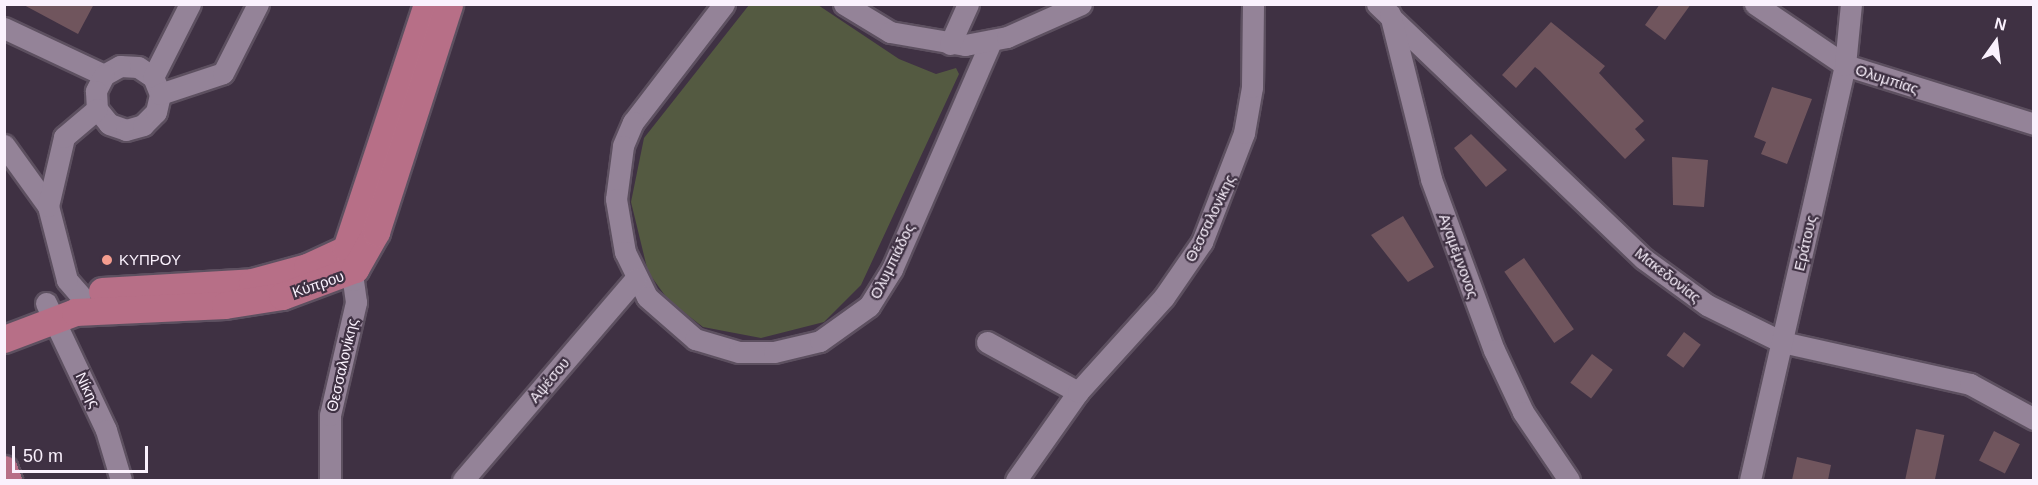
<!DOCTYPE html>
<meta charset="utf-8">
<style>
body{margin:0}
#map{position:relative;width:2038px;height:485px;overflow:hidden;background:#3f3143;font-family:Helvetica,sans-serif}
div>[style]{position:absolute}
.green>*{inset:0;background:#545a41}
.building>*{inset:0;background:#70555d;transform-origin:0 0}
.roads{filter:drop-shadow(2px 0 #5d5060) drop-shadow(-2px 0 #5d5060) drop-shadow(0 2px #5d5060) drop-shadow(0 -2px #5d5060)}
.minor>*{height:21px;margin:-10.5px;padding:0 10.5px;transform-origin:10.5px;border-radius:10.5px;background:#948398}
.major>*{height:27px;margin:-13.5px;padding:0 13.5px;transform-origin:13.5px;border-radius:13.5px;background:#b76f87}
.dots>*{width:16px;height:16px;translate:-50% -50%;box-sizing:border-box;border:3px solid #3f3143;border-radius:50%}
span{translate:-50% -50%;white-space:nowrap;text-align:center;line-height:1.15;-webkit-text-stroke:4.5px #3f3143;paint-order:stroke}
.street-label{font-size:15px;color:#faf1fd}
.poi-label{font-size:15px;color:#faf1fd}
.left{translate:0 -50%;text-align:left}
.frame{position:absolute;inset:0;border:6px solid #faf1fd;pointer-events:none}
.north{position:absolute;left:1966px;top:12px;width:60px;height:60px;-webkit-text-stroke:4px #3f3143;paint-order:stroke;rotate:14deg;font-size:16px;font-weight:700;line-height:24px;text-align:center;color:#faf1fd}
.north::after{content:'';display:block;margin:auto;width:21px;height:27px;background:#faf1fd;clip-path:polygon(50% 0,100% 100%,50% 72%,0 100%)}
.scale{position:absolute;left:12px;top:446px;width:136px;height:27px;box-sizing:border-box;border:3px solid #faf1fd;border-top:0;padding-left:8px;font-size:18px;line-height:21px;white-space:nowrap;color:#faf1fd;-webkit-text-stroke:4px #3f3143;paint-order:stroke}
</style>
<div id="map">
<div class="green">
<i style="clip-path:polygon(749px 5px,818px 5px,899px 59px,936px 74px,956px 68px,959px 74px,861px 285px,824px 322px,761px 338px,703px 327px,669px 301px,648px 272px,631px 202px,644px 138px)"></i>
</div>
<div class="building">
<i style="clip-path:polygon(22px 4px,94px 4px,78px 34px)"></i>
<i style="clip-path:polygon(1660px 4px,1691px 4px,1665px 40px,1645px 25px)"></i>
<i style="clip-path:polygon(1551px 22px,1605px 66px,1599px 73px,1644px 121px,1635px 129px,1645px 140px,1625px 159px,1540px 71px,1535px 67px,1516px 88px,1502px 75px)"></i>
<i style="clip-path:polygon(1772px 87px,1812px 99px,1787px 164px,1761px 154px,1766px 142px,1754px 137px)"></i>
<i style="clip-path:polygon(1471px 134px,1507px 170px,1486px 187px,1454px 148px)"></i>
<i style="clip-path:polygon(1672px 157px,1708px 160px,1704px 207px,1673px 205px)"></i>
<i style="clip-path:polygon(1403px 216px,1434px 267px,1408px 282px,1371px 235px)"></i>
<i style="left:1524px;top:258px;width:87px;height:24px;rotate:55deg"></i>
<i style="left:1684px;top:332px;width:21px;height:29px;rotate:37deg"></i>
<i style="left:1592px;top:354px;width:26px;height:36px;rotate:37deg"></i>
<i style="left:1916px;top:429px;width:29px;height:52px;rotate:12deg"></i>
<i style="left:1994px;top:431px;width:29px;height:33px;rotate:27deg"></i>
<i style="clip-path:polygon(1797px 457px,1831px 465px,1828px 480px,1792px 480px)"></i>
</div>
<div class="roads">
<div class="minor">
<i style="left:724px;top:4px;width:149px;rotate:127.6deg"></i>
<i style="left:633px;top:122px;width:26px;rotate:113deg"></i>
<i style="left:623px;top:146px;width:53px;rotate:97.5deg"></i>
<i style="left:616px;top:199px;width:54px;rotate:80.4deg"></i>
<i style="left:625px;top:252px;width:50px;rotate:63.9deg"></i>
<i style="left:647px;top:297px;width:64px;rotate:41.2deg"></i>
<i style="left:695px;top:339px;width:46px;rotate:16.5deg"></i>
<i style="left:739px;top:352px;width:35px"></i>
<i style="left:774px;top:352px;width:47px;rotate:-13.4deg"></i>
<i style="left:820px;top:341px;width:60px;rotate:-35.5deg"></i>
<i style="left:869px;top:306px;width:44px;rotate:-58.1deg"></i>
<i style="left:892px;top:269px;width:249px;rotate:-66.5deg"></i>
<i style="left:844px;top:4px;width:54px;rotate:31.3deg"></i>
<i style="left:890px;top:32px;width:76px;rotate:9.8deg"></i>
<i style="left:965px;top:45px;width:43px;rotate:-10.8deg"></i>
<i style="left:1007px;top:37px;width:81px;rotate:-24deg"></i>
<i style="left:1377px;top:4px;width:369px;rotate:43.7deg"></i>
<i style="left:1644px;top:259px;width:78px;rotate:36.1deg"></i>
<i style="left:1707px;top:305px;width:84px;rotate:26.3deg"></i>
<i style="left:1782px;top:342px;width:193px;rotate:12.6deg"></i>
<i style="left:1970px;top:384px;width:73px;rotate:28.7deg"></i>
<i style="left:1755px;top:4px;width:109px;rotate:34.1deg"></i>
<i style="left:1845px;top:65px;width:198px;rotate:17.3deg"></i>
<i style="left:1390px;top:14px;width:170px;rotate:76deg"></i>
<i style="left:1431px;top:179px;width:182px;rotate:69.8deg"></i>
<i style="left:1494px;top:350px;width:68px;rotate:64.9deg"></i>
<i style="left:1523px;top:412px;width:82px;rotate:55.9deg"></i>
<i style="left:4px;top:28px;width:110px;rotate:25.2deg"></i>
<i style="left:950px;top:44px;width:44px;rotate:-65.8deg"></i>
<i style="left:153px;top:77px;width:18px;rotate:-146deg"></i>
<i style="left:138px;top:67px;width:18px;rotate:-177deg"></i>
<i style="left:120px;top:66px;width:18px;rotate:151deg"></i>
<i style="left:104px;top:75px;width:18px;rotate:117deg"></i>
<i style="left:96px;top:91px;width:18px;rotate:87deg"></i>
<i style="left:97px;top:109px;width:19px;rotate:51deg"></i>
<i style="left:109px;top:124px;width:18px;rotate:19deg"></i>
<i style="left:126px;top:130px;width:18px;rotate:-16deg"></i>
<i style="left:143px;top:125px;width:18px;rotate:-45deg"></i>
<i style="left:156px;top:112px;width:18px;rotate:-77deg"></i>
<i style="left:160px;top:94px;width:18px;rotate:-112deg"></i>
<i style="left:153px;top:77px;width:82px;rotate:-63.1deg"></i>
<i style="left:160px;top:94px;width:66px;rotate:-18.4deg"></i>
<i style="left:223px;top:73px;width:77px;rotate:-63.1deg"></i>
<i style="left:4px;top:145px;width:75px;rotate:54.2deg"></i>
<i style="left:80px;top:295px;width:20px;rotate:-131deg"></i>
<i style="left:67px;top:280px;width:76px;rotate:-104.4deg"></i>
<i style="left:48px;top:206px;width:71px;rotate:-76.9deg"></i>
<i style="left:64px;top:137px;width:43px;rotate:-40.3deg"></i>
<i style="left:46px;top:303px;width:140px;rotate:64.7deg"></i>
<i style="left:106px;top:430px;width:52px;rotate:73.3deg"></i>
<i style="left:987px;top:342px;width:104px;rotate:28.8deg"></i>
<i style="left:330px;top:480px;width:65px;rotate:-90deg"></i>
<i style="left:330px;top:415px;width:116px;rotate:-77deg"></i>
<i style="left:356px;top:302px;width:22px;rotate:-98deg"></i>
<i style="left:353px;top:280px;width:23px;rotate:-124deg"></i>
<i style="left:463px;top:480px;width:265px;rotate:-49.4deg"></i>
<i style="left:1016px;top:480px;width:108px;rotate:-54.8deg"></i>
<i style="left:1078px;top:392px;width:128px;rotate:-47.8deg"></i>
<i style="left:1164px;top:297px;width:67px;rotate:-55.4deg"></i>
<i style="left:1202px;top:242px;width:117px;rotate:-68.9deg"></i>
<i style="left:1244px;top:133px;width:47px;rotate:-80.1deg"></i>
<i style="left:1252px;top:87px;width:83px;rotate:-89.3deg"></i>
<i style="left:1750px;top:480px;width:426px;rotate:-77.1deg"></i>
<i style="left:1845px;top:65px;width:61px;rotate:-84.4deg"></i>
</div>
<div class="major">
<i style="left:102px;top:291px;width:150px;rotate:-3.4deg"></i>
<i style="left:252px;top:282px;width:57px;rotate:-15.3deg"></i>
<i style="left:307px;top:267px;width:43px;rotate:-24.8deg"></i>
<i style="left:346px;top:249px;width:258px;rotate:-71.7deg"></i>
<i style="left:4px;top:339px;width:76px;rotate:-20.8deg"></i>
<i style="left:75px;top:312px;width:150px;rotate:-2.7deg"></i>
<i style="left:225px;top:305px;width:58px;rotate:-9deg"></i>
<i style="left:282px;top:296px;width:78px;rotate:-20.3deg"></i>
<i style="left:355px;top:269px;width:43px;rotate:-60.4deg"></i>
<i style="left:376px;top:232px;width:239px;rotate:-72.2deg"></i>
<i style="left:4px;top:469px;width:12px;rotate:70deg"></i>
</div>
</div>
<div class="dots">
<i style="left:107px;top:260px;background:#f59d8f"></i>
</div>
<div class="street-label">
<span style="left:1887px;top:79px;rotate:18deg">Ολυμπίας</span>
<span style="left:1210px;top:218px;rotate:-64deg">Θεσσαλονίκης</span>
<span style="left:1805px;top:243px;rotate:-77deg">Εράτους</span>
<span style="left:1459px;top:256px;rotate:70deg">Αγαμέμνονος</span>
<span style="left:892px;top:261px;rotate:-64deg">Ολυμπιάδος</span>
<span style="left:1668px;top:275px;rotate:38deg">Μακεδονίας</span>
<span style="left:318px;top:284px;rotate:-19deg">Κύπρου</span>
<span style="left:342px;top:365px;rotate:-77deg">Θεσσαλονίκης</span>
<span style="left:549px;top:380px;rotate:-50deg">Αψέσου</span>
<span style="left:88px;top:390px;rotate:65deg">Νίκης</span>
</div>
<div class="poi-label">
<span class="left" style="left:119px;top:260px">ΚΥΠΡΟΥ</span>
</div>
<div class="frame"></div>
<div class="north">N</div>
<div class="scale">50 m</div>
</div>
